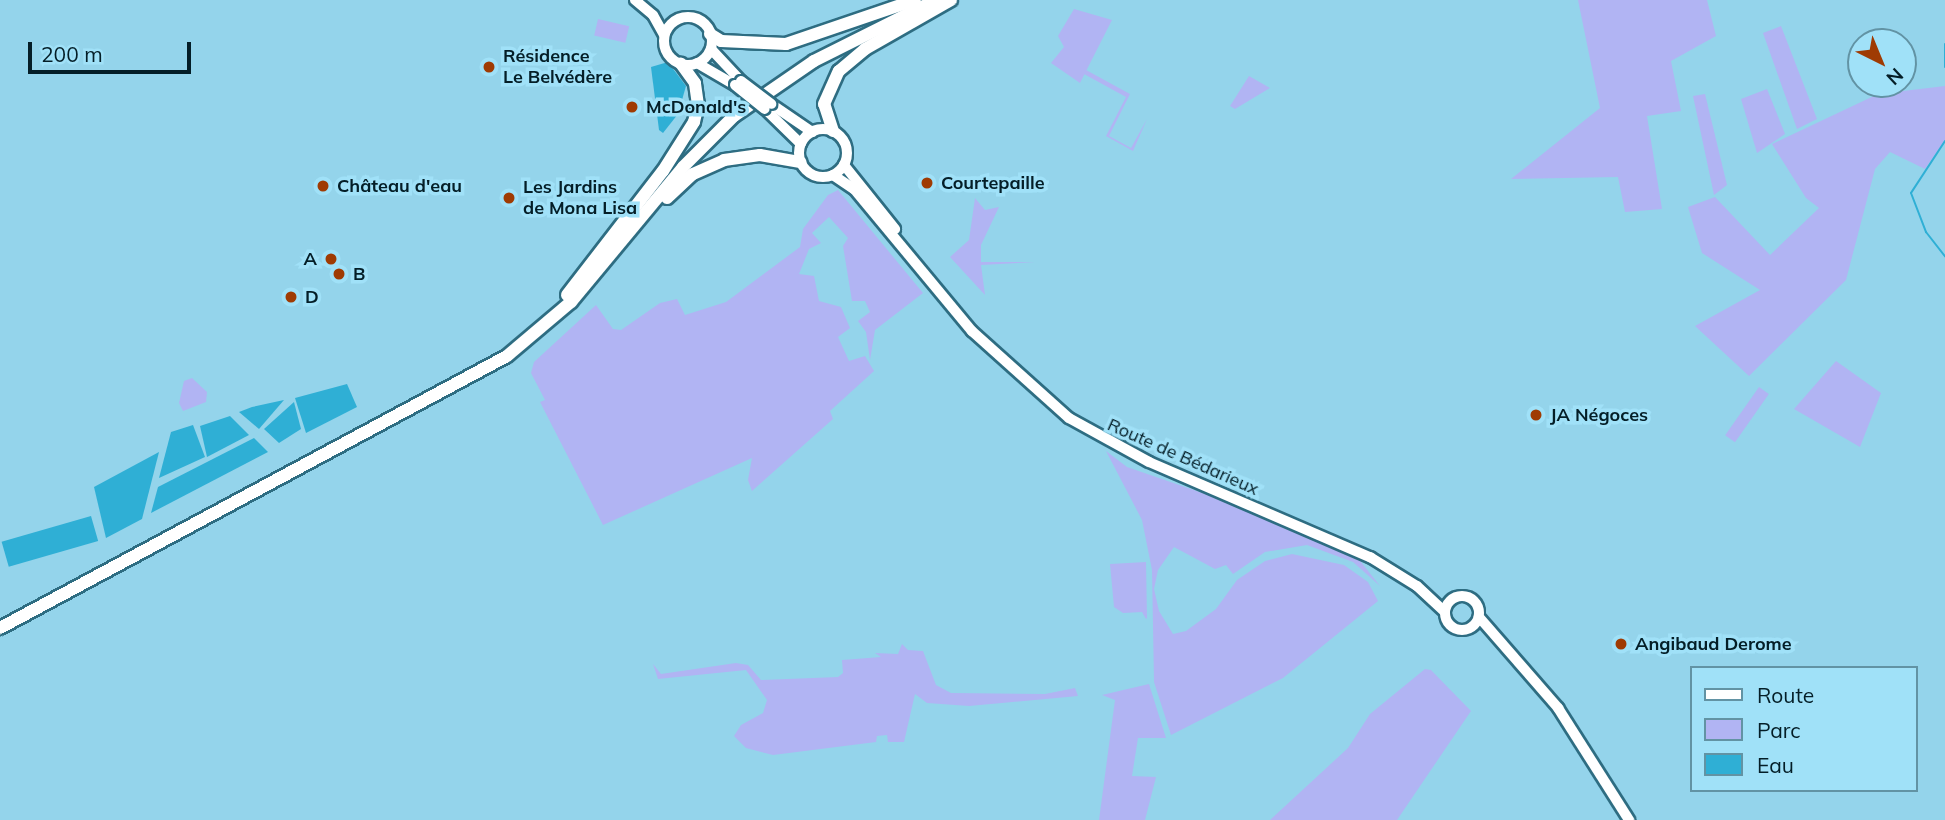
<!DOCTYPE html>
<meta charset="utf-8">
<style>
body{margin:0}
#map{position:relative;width:1945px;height:820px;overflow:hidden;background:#94d4eb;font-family:Mulish,sans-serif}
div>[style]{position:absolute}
.green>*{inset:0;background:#b1b4f3;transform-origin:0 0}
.water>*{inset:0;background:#2fafd5;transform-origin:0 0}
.stream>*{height:2px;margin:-1px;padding:0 1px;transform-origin:1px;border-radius:1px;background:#2fafd5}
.roads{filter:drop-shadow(2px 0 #2e6d82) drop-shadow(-2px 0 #2e6d82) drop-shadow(0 2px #2e6d82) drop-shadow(0 -2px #2e6d82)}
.major>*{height:10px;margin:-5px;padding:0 5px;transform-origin:5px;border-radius:5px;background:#fff}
.major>.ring{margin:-5px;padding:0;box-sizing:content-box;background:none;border:10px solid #fff;border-radius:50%}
.highway>*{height:12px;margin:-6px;padding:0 6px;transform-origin:6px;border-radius:6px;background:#fff}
.bridges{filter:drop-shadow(2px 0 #2e6d82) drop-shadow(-2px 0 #2e6d82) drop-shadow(0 2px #2e6d82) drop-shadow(0 -2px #2e6d82)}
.major-bridge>*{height:10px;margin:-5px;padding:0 5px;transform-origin:5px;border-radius:5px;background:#fff}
.dots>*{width:19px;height:19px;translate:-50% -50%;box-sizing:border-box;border:4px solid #a0e1f8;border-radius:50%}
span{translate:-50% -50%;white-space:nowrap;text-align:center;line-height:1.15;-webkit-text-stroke:7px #a0e1f8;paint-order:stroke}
.poi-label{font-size:18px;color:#041e27;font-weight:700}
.left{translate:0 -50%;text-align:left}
.right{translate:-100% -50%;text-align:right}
.street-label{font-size:18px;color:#041e27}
.legend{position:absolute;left:1690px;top:666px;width:228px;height:126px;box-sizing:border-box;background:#a0e1f8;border:2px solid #6293a4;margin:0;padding:9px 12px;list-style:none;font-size:21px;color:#041e27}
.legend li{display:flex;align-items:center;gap:14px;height:35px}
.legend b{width:35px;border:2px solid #6293a4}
.north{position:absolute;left:1847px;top:28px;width:70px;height:70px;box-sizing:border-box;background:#a0e1f8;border:2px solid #6293a4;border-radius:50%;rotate:137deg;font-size:19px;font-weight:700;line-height:28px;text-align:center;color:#041e27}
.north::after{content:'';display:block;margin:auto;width:24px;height:32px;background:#9f3b03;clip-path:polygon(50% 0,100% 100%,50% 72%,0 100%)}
.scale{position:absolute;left:28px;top:42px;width:163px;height:32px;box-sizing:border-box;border:4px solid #041e27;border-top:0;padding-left:9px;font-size:21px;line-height:24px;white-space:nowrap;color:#041e27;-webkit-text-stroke:5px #a0e1f8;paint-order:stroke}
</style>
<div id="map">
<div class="green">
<i style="clip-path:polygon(1578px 0,1707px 0,1716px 36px,1671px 61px,1681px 111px,1647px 116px,1662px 209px,1625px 212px,1618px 177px,1511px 179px,1600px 108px)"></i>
<i style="clip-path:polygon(1074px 9px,1112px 20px,1080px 83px,1051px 63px,1064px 47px,1058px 36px)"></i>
<i style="left:598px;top:19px;width:32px;height:17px;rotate:13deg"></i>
<i style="clip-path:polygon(1781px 26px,1817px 119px,1797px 129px,1763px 33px)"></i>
<i style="clip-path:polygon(1086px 70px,1130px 94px,1109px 136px,1131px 148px,1147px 119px,1133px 151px,1106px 136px,1126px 97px,1084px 74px)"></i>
<i style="clip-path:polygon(1249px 76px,1270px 88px,1235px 109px,1230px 106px)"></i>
<i style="clip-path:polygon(1945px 86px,1945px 140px,1925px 169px,1890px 152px,1875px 169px,1846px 280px,1749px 376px,1695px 326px,1760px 290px,1702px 253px,1688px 207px,1715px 197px,1770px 255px,1819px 208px,1806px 198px,1772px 144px,1878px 94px)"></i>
<i style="clip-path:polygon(1767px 89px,1785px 134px,1757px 153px,1741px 99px)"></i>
<i style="clip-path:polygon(1705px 94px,1727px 185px,1714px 195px,1693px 96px)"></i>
<i style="clip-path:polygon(838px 190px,923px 293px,875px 330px,870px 360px,866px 332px,858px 321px,870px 312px,865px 301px,852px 301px,843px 246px,848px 238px,829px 217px,812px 233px,821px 243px,809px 249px,799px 274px,814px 276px,819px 301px,841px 307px,850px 328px,838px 337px,849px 361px,865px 356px,874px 371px,830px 411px,833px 419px,752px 491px,748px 480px,752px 458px,603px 525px,540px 402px,545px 400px,531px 373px,534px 362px,596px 305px,613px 329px,621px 330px,660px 303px,677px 299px,685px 315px,726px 302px,800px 247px,803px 229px,828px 195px)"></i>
<i style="clip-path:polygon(975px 198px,985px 210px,999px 207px,981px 245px,981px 262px,1035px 262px,981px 265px,985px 295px,950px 257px,969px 240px)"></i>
<i style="clip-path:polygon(1836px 361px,1881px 393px,1860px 447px,1794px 409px)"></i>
<i style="clip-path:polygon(192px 378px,207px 392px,206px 402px,183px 411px,179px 403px,184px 381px)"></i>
<i style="left:1759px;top:387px;width:12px;height:59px;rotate:35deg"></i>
<i style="clip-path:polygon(1106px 451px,1127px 467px,1243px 507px,1357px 557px,1380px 586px,1353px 562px,1307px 545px,1265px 552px,1233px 574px,1226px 565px,1215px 569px,1174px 547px,1158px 570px,1154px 589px,1159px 611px,1173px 634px,1186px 631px,1216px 609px,1237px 580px,1265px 561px,1292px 554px,1344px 565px,1368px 582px,1378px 601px,1283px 678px,1171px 735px,1154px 682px,1152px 570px,1142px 520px)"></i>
<i style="clip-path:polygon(1146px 562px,1147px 618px,1146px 619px,1142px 612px,1123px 613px,1114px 607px,1110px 564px)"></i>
<i style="clip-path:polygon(902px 644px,908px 650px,923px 651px,936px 685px,951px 693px,1045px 694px,1075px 688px,1078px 696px,969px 706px,927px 703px,915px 694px,904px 742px,888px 742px,887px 735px,877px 736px,876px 742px,773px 755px,746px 748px,734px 736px,741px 725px,763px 713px,767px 700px,746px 670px,658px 679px,653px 664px,661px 674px,736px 663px,748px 665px,761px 680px,838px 677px,843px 673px,842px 660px,881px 657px,875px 653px,898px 654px)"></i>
<i style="clip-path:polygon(1425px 669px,1431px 670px,1471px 711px,1397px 820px,1270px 820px,1348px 748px,1370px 714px)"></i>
<i style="clip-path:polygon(1149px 684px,1166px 738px,1138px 738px,1132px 776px,1156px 777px,1145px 820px,1099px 820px,1115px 700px,1102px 695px)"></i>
</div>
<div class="water">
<i style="clip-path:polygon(668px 62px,686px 86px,678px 114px,663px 133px,659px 130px,651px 67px)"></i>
<i style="clip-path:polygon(347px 384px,357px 407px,306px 433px,295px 398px)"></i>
<i style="clip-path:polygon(284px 400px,259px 429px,239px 412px,252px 407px)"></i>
<i style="clip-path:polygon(294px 402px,301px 429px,279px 443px,264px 429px)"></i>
<i style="clip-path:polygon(230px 416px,249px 435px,207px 457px,200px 426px)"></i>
<i style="clip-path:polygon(193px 425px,205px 457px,159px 478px,171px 432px)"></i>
<i style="clip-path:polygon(254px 438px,268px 452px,151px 513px,158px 487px)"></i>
<i style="clip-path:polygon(159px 452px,142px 519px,106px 538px,94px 487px)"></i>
<i style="left:91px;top:516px;width:26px;height:93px;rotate:74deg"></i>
</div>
<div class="stream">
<i style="left:1945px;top:44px;width:23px;rotate:90deg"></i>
<i style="left:1945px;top:141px;width:62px;rotate:123.2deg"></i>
<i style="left:1911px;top:193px;width:42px;rotate:69deg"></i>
<i style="left:1926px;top:232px;width:31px;rotate:52deg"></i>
</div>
<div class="roads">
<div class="major">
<i style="left:635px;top:0;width:23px;rotate:40deg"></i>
<i style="left:653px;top:15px;width:23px;rotate:61deg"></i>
<i class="ring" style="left:664px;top:17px;width:38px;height:38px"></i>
<i style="left:711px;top:49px;width:44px;rotate:46.8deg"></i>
<i style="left:697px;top:63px;width:44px;rotate:30.1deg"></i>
<i style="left:771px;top:104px;width:50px;rotate:34.3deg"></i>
<i style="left:765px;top:109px;width:50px;rotate:44.2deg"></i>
<i class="ring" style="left:799px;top:129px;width:38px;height:38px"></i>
<i style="left:844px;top:165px;width:82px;rotate:51.4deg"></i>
<i style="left:833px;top:175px;width:25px;rotate:34deg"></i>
<i style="left:854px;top:189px;width:185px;rotate:50.3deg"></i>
<i style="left:972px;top:331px;width:130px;rotate:41.9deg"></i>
<i style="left:1069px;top:418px;width:91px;rotate:28.8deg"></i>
<i style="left:1149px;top:462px;width:241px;rotate:23.3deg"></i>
<i style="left:1370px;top:557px;width:55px;rotate:31.7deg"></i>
<i style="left:1417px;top:586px;width:38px;rotate:43deg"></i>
<i class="ring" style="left:1445px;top:596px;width:24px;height:24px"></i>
<i style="left:1479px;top:617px;width:121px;rotate:49deg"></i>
<i style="left:1558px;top:708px;width:133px;rotate:57.6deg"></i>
</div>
<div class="highway">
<i style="left:710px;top:34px;width:13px;rotate:32deg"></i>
<i style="left:721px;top:41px;width:65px;rotate:2.6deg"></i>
<i style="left:786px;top:44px;width:136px;rotate:-18.8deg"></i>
<i style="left:833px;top:131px;width:28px;rotate:-108deg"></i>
<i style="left:824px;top:104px;width:36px;rotate:-66deg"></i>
<i style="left:839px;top:71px;width:34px;rotate:-40deg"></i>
<i style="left:865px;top:49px;width:99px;rotate:-29.7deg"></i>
<i style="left:667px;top:198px;width:35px;rotate:-43deg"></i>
<i style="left:693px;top:174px;width:34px;rotate:-24deg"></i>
<i style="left:724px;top:160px;width:36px;rotate:-8deg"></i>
<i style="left:760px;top:155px;width:41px;rotate:9.9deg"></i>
<i style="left:567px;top:295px;width:157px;rotate:-52.3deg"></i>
<i style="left:663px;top:171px;width:58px;rotate:-57.7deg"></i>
<i style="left:694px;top:122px;width:17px;rotate:-77deg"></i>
<i style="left:698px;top:105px;width:22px;rotate:-98deg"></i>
<i style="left:695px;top:83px;width:24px;rotate:-126deg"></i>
<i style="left:0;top:628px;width:575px;rotate:-28.21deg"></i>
<i style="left:507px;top:356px;width:84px;rotate:-40.2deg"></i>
<i style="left:571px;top:302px;width:175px;rotate:-50.3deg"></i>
<i style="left:683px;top:167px;width:72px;rotate:-45deg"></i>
<i style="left:734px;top:116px;width:97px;rotate:-34.5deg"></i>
<i style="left:814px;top:61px;width:136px;rotate:-26.6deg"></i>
</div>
</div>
<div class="bridges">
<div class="major-bridge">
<i style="left:741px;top:81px;width:38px;rotate:37deg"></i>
<i style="left:735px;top:85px;width:38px;rotate:39deg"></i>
</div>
</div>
<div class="dots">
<i style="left:489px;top:67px;background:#9f3b03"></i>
<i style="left:632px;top:107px;background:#9f3b03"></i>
<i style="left:927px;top:183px;background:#9f3b03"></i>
<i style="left:323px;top:186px;background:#9f3b03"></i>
<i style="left:509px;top:198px;background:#9f3b03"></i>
<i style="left:331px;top:259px;background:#9f3b03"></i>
<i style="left:339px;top:274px;background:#9f3b03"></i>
<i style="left:291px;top:297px;background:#9f3b03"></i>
<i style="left:1536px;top:415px;background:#9f3b03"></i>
<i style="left:1621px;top:644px;background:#9f3b03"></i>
</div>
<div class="poi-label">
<span class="left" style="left:503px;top:67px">Résidence<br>Le Belvédère</span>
<span class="left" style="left:646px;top:107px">McDonald's</span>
<span class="left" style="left:941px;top:183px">Courtepaille</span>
<span class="left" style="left:337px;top:186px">Château d'eau</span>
<span class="left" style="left:523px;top:198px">Les Jardins<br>de Mona Lisa</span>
<span class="right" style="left:317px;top:259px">A</span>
<span class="left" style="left:353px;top:274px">B</span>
<span class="left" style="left:305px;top:297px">D</span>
<span class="left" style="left:1550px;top:415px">JA Négoces</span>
<span class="left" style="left:1635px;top:644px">Angibaud Derome</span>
</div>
<div class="street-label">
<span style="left:1183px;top:457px;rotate:24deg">Route de Bédarieux</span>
</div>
<ul class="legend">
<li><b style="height:9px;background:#fff"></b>Route</li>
<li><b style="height:19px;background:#b1b4f3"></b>Parc</li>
<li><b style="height:19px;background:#2fafd5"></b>Eau</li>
</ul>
<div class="north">N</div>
<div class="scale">200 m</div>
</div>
